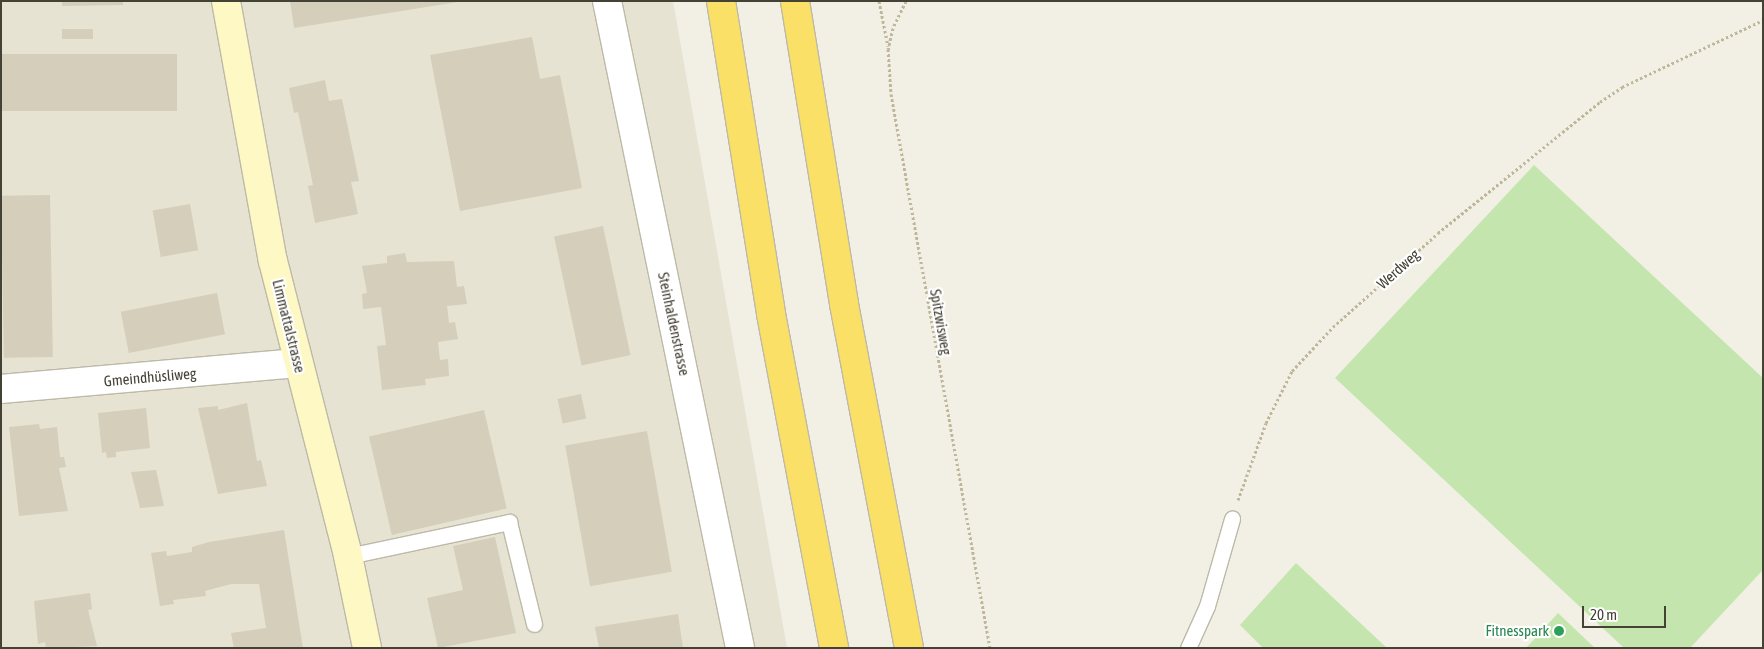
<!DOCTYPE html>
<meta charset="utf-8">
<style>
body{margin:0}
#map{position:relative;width:1764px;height:649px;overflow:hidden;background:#f2f0e5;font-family:"Asap Condensed",sans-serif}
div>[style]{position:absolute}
.residential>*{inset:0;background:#e6e3d3}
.green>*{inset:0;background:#c4e6ae}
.building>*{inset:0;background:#d4cebb;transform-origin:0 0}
.path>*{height:3px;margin-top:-1.5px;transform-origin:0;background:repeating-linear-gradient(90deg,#bfb799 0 2.5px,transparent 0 5px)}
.roads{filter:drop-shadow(1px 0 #bdb9a8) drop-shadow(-1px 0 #bdb9a8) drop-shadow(0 1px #bdb9a8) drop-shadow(0 -1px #bdb9a8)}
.lane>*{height:15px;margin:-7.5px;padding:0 7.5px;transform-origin:7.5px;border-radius:7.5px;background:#fff}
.street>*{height:28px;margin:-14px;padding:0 14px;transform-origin:14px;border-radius:14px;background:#fff}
.secondary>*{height:28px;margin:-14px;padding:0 14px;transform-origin:14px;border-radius:14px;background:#fdf8c4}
.highway>*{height:28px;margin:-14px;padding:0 14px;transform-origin:14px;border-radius:14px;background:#fbe067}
.dots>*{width:14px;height:14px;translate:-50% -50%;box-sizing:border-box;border:2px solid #fff;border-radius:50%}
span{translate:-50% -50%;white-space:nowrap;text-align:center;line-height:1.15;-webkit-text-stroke:4.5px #fff;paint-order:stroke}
.street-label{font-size:15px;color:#444135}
.leisure-label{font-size:15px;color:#27864d}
.right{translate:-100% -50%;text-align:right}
.frame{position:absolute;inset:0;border:2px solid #444135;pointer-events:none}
.scale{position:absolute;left:1582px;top:606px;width:84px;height:22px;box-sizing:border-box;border:2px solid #444135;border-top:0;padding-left:6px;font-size:15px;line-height:18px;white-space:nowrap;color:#444135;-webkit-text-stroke:4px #fff;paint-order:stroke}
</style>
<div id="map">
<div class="residential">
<i style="clip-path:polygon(1px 1px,673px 1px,787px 648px,1px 648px)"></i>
</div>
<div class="green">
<i style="clip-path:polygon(1534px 165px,1763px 378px,1763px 570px,1690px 648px,1624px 648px,1335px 378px)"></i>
<i style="clip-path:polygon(1296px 563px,1387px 648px,1263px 648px,1240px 625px)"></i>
<i style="clip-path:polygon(1558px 613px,1595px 648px,1526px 648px)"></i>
</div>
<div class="building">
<i style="clip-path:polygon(62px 1px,123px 1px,123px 5px,62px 6px)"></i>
<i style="clip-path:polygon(290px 1px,458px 1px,458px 2px,294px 28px)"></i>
<i style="left:62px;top:29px;width:31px;height:10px"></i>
<i style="clip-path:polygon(532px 37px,540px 79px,560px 75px,582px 188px,460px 211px,430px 55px)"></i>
<i style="left:177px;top:54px;width:57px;height:176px;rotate:90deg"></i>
<i style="clip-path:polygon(325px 80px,329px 101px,342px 99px,359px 181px,351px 182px,358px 214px,315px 223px,308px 186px,313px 185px,298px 112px,294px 113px,289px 88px)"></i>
<i style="left:50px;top:195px;width:162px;height:49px;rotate:89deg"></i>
<i style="left:190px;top:204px;width:47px;height:38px;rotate:80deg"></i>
<i style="left:603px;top:226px;width:132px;height:50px;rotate:78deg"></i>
<i style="clip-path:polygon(405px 253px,407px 262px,454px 261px,457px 287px,464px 286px,467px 304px,447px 306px,449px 323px,455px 322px,458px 339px,438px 342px,440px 360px,448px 359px,449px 376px,425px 379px,426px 385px,382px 390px,377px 346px,386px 345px,381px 307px,363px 309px,362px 294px,367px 293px,362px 266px,387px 263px,387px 256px)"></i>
<i style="left:217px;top:293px;width:42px;height:98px;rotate:79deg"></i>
<i style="left:581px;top:394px;width:25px;height:24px;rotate:78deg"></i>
<i style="clip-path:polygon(247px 403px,257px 461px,261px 460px,267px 486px,218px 494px,198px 408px,218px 406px,218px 410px)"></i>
<i style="clip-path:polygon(146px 408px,150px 448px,116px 452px,116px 457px,107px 458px,106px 452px,102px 453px,98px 413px)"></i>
<i style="left:484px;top:410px;width:101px;height:118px;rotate:77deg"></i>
<i style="clip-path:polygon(39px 424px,40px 429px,57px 427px,60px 457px,64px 457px,66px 467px,59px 468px,68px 511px,19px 516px,9px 427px)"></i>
<i style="left:647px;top:431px;width:143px;height:83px;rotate:80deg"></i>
<i style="clip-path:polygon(156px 470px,164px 506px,140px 508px,131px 472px)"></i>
<i style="clip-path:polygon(284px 530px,303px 648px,234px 648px,231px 633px,266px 628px,259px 584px,231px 584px,205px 591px,206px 596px,173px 600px,174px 604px,160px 606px,151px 553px,166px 551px,167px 556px,192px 552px,192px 547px,209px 542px)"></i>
<i style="clip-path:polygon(495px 537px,516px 633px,438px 648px,427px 598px,463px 590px,453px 546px)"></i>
<i style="clip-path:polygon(90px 593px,92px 609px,88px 610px,97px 646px,46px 648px,45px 642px,38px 644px,34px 601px)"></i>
<i style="clip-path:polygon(678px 614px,683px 648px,599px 648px,595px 627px)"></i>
</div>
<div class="path">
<i style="left:879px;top:1px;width:46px;rotate:78.7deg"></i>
<i style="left:906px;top:1px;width:30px;rotate:116deg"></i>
<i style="left:893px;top:28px;width:22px;rotate:103deg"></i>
<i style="left:888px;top:49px;width:45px;rotate:86.2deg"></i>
<i style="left:891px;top:94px;width:563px;rotate:79.87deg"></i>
<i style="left:1238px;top:500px;width:82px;rotate:-70deg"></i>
<i style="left:1266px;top:423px;width:58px;rotate:-63.4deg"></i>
<i style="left:1292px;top:371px;width:60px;rotate:-47deg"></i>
<i style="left:1333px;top:327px;width:141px;rotate:-41.8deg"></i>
<i style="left:1438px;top:233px;width:208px;rotate:-39deg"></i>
<i style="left:1600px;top:102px;width:27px;rotate:-34deg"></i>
<i style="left:1622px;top:87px;width:156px;rotate:-25.4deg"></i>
</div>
<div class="roads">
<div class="lane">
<i style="left:348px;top:556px;width:165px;rotate:-11.9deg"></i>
<i style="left:509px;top:522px;width:105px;rotate:76.2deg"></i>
<i style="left:1188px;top:648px;width:46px;rotate:-65.7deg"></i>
<i style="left:1207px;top:606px;width:91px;rotate:-74deg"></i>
</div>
<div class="street">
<i style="left:607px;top:1px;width:661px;rotate:78.38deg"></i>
<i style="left:1px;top:389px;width:298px;rotate:-5deg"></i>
</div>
<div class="secondary">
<i style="left:226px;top:1px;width:264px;rotate:79.8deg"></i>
<i style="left:273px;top:261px;width:304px;rotate:75.7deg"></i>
<i style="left:348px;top:556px;width:94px;rotate:78.3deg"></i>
</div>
<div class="highway">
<i style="left:721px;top:1px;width:317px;rotate:80.9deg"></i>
<i style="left:771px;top:314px;width:340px;rotate:79.3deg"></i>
<i style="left:795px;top:1px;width:307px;rotate:80.8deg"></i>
<i style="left:844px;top:304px;width:350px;rotate:79.3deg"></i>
</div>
</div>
<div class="dots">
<i style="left:1559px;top:631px;background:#2e9e5b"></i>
</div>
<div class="street-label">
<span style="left:1398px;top:269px;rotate:-42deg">Werdweg</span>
<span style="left:941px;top:322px;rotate:80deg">Spitzwisweg</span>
<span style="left:674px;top:324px;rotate:78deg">Steinhaldenstrasse</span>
<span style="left:289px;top:326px;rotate:76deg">Limmattalstrasse</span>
<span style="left:150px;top:377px;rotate:-5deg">Gmeindhüsliweg</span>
</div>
<div class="leisure-label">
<span class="right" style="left:1549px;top:631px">Fitnesspark</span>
</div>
<div class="frame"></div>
<div class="scale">20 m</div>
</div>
